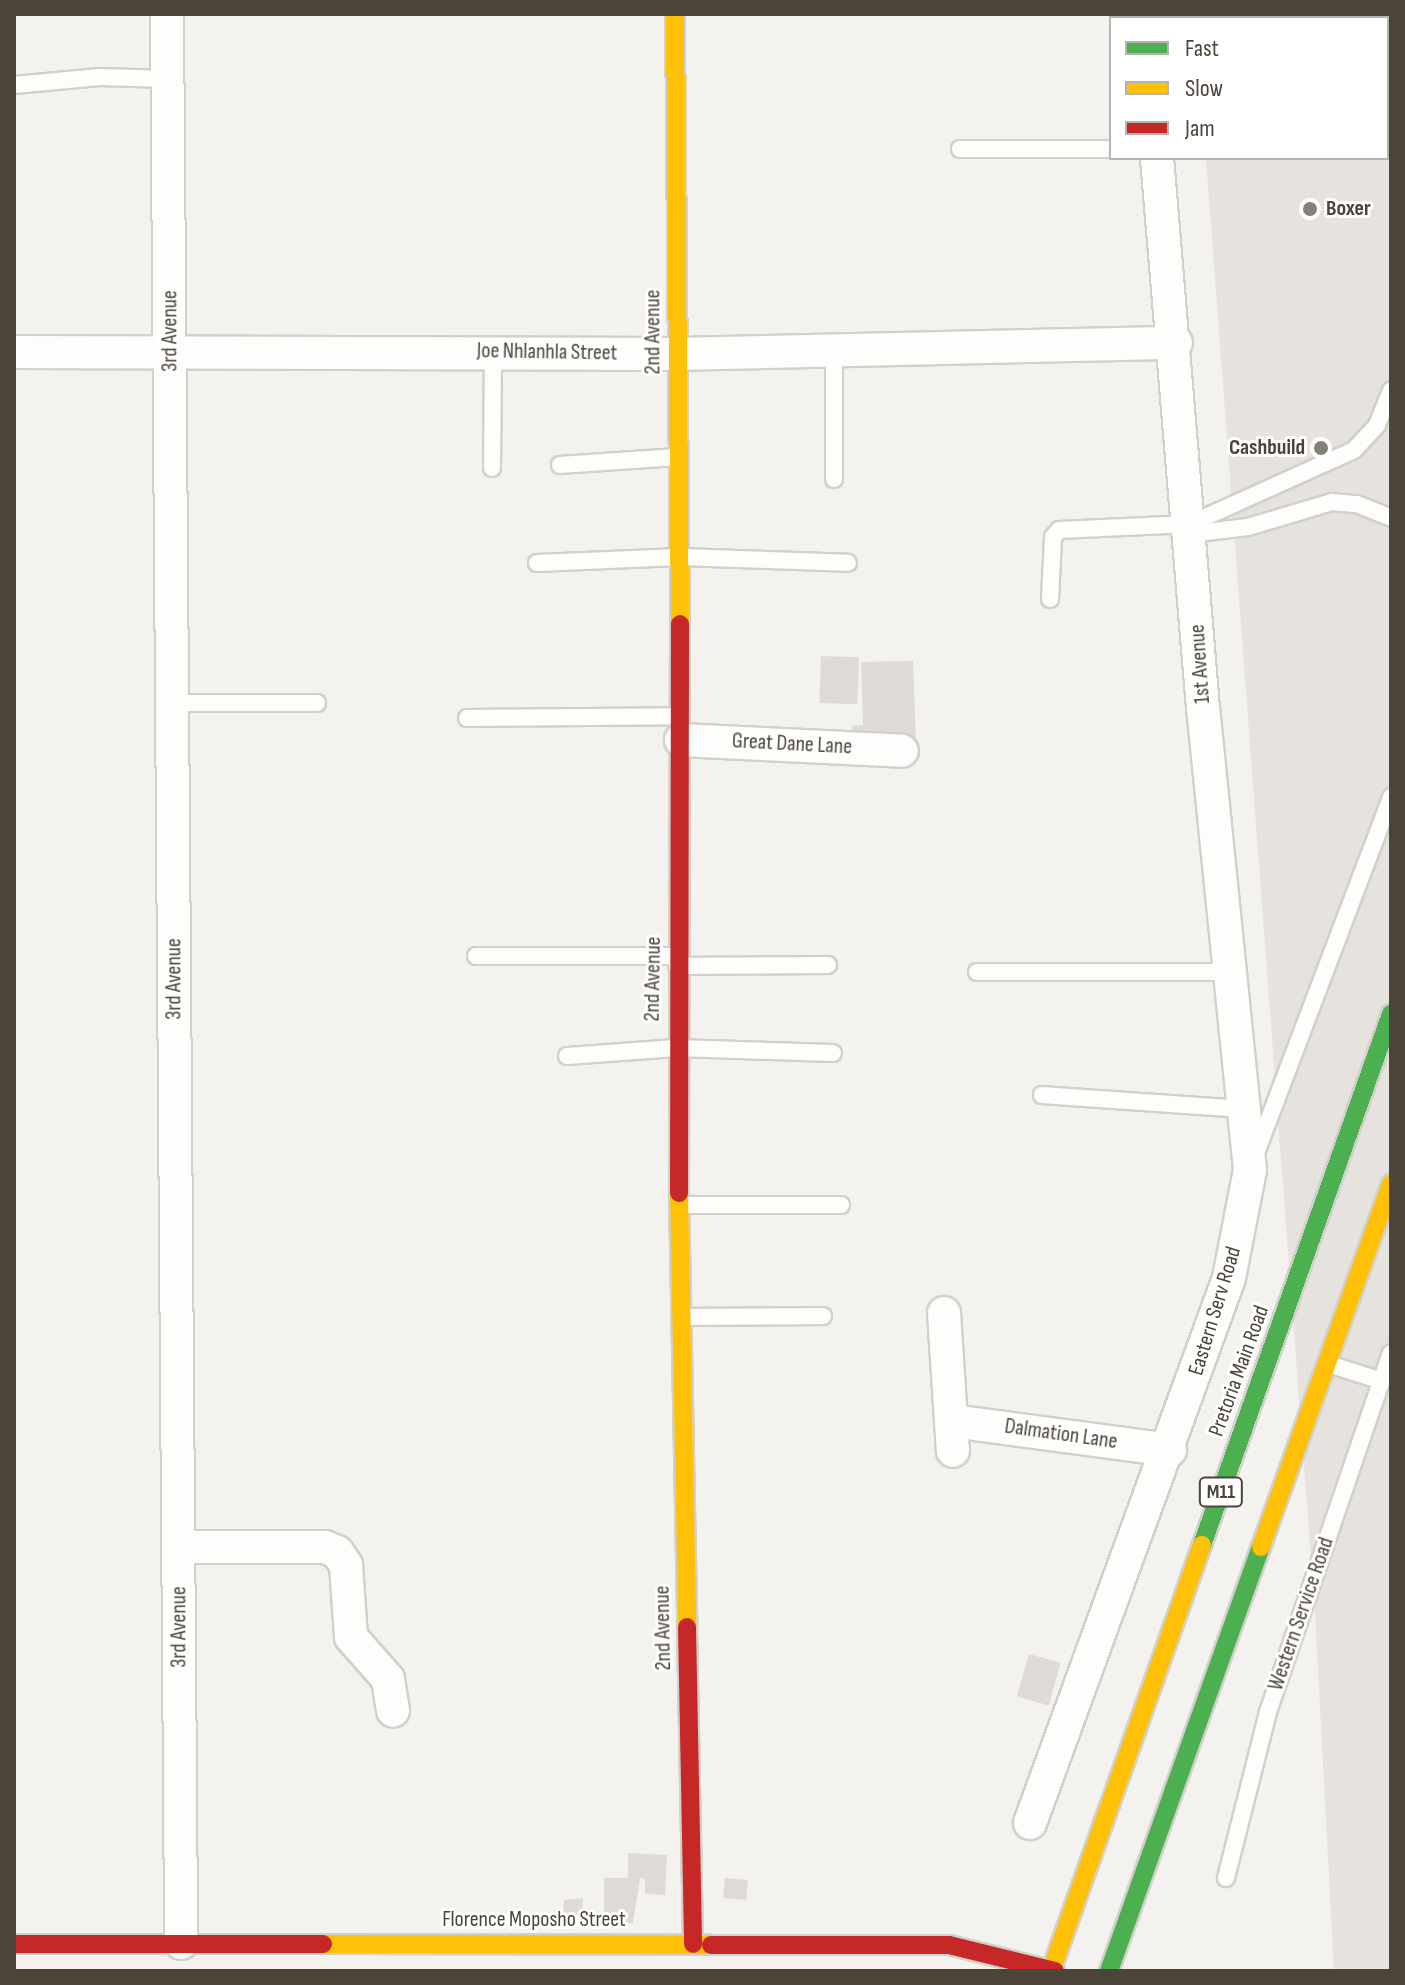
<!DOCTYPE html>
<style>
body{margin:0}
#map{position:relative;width:1405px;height:1985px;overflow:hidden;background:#f4f2ee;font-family:"Sofia Sans Condensed",sans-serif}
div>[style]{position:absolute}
.industrial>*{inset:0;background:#e6e2de}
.building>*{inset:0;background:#dedbd6;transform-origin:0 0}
.roads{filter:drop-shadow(2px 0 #d2d0cb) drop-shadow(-2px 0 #d2d0cb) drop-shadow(0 2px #d2d0cb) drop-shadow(0 -2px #d2d0cb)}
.lane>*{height:16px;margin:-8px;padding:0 8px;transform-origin:8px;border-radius:8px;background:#fdfdfc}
.street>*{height:32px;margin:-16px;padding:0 16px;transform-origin:16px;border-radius:16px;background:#fdfdfc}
.fast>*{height:18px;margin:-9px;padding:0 9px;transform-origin:9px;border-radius:9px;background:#4caf50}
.slow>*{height:18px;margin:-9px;padding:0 9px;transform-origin:9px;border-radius:9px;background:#ffc107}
.jam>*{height:18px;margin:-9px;padding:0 9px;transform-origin:9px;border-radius:9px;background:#c62828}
.dots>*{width:22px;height:22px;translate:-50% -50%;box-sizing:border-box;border:4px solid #fff;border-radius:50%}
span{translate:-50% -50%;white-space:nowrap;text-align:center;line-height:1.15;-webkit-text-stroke:6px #fff;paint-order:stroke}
.shield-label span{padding:2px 6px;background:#fff;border:2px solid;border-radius:6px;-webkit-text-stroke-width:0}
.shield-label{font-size:20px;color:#4b4439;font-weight:700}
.poi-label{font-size:22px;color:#4b4439;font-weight:700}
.left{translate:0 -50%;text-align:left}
.right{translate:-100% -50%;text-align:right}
.street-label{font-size:22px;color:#4b4439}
.frame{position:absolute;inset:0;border:16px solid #4b4439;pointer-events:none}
.legend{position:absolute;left:1109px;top:16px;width:280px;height:144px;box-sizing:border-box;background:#fff;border:2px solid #b7b4b0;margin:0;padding:10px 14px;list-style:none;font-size:24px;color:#4b4439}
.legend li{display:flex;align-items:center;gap:16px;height:40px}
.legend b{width:40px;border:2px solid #b7b4b0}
</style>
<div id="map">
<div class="industrial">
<i style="clip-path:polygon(1195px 14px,1391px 14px,1391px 1971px,1334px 1971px,1315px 1612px,1206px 158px,1387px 158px,1387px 18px)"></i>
</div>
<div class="building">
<i style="left:821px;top:656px;width:38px;height:47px;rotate:2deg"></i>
<i style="clip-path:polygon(913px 661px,916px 743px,851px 744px,852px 726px,863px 725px,861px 662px)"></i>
<i style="left:1029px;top:1654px;width:33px;height:44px;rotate:16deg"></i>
<i style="clip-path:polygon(628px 1853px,667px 1855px,665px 1895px,645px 1894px,645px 1879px,640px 1878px,633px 1923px,604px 1923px,604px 1878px,628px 1878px)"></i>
<i style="left:725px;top:1878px;width:23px;height:20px;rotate:5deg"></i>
<i style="clip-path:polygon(583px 1898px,582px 1919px,563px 1917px,564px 1900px)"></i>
</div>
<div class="roads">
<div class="lane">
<i style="left:1327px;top:14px;width:10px;rotate:24deg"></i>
<i style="left:1387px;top:39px;width:4px;rotate:27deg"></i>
<i style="left:14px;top:85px;width:86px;rotate:-5.3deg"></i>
<i style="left:100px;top:77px;width:67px;rotate:1.7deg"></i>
<i style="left:960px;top:149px;width:151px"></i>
<i style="left:834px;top:350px;width:129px;rotate:90deg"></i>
<i style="left:560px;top:465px;width:117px;rotate:-3.9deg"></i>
<i style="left:492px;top:468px;width:116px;rotate:-89.5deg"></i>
<i style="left:1190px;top:534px;width:58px;rotate:-6.9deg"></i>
<i style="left:1248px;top:527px;width:88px;rotate:-16.6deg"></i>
<i style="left:1332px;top:502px;width:25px;rotate:5deg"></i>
<i style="left:1357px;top:504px;width:37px;rotate:22deg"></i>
<i style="left:537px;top:563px;width:143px;rotate:-2.4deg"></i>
<i style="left:680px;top:557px;width:168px;rotate:2deg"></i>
<i style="left:1050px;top:599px;width:62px;rotate:-87.2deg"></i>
<i style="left:1053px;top:537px;width:9px;rotate:-49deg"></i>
<i style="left:1059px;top:530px;width:131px;rotate:-2.6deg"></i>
<i style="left:1190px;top:524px;width:180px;rotate:-24.3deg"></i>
<i style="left:1354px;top:450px;width:34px;rotate:-47deg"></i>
<i style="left:1377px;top:425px;width:37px;rotate:-68deg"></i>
<i style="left:172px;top:703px;width:145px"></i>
<i style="left:467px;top:718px;width:213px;rotate:-0.5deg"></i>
<i style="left:476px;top:956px;width:200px"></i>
<i style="left:677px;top:966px;width:151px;rotate:-0.4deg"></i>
<i style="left:977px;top:972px;width:253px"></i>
<i style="left:567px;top:1056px;width:109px;rotate:-4.2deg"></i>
<i style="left:676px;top:1048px;width:157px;rotate:1.8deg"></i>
<i style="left:1042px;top:1095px;width:201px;rotate:4deg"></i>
<i style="left:1256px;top:1153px;width:381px;rotate:-69.2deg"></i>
<i style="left:682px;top:1205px;width:159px"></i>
<i style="left:685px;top:1317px;width:138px;rotate:-0.4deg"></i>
<i style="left:1329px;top:1364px;width:56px;rotate:17.8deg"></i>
<i style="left:1226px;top:1878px;width:171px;rotate:-75.8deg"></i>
<i style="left:1268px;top:1712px;width:379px;rotate:-71.1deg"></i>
</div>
<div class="street">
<i style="left:167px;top:14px;width:1929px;rotate:89.58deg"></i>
<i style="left:1143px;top:14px;width:4px;rotate:90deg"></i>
<i style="left:1387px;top:136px;width:4px;rotate:14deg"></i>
<i style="left:14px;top:352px;width:663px;rotate:0.17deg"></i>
<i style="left:677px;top:354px;width:499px;rotate:-1.3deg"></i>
<i style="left:681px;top:740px;width:221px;rotate:2.8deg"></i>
<i style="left:944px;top:1313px;width:138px;rotate:86.3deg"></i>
<i style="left:952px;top:1421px;width:220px;rotate:7.6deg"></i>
<i style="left:179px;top:1547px;width:146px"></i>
<i style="left:325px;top:1547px;width:13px;rotate:23deg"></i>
<i style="left:337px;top:1552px;width:16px;rotate:55deg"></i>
<i style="left:346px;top:1565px;width:72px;rotate:86deg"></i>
<i style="left:351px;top:1637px;width:56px;rotate:48.6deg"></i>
<i style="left:388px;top:1679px;width:32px;rotate:81deg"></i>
<i style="left:1030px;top:1823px;width:580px;rotate:-69.94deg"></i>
<i style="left:1229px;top:1278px;width:110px;rotate:-79deg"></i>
<i style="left:1250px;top:1170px;width:464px;rotate:-95.8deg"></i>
<i style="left:1203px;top:708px;width:552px;rotate:-94.78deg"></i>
</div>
<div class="fast">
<i style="left:1202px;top:1545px;width:564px;rotate:-70.41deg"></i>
<i style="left:1109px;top:1971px;width:450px;rotate:-70.3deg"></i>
</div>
<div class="slow">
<i style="left:675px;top:14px;width:610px;rotate:89.53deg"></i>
<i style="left:679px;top:1193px;width:434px;rotate:88.9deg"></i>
<i style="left:1261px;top:1547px;width:386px;rotate:-70.3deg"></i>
<i style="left:323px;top:1944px;width:388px;rotate:0.1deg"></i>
<i style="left:1051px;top:1971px;width:452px;rotate:-70.5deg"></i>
</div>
<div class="jam">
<i style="left:679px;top:1193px;width:569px;rotate:-89.9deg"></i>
<i style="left:687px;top:1627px;width:317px;rotate:88.9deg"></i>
<i style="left:14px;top:1944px;width:309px"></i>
<i style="left:711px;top:1945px;width:238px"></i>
<i style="left:949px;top:1945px;width:109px;rotate:13.8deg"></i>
</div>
</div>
<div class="dots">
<i style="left:1310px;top:209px;background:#868178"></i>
<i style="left:1321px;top:448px;background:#868178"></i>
</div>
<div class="shield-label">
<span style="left:1221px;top:1492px">M11</span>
</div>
<div class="poi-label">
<span class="left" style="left:1326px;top:209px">Boxer</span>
<span class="right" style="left:1305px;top:448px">Cashbuild</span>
</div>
<div class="street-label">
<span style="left:170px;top:331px;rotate:-90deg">3rd Avenue</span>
<span style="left:653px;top:332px;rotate:-90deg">2nd Avenue</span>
<span style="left:547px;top:352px;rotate:1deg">Joe Nhlanhla Street</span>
<span style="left:1200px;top:664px;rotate:-94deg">1st Avenue</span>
<span style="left:792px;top:744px;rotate:3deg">Great Dane Lane</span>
<span style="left:174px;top:979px;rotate:-90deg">3rd Avenue</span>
<span style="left:653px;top:979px;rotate:-89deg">2nd Avenue</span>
<span style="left:1215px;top:1311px;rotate:-73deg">Eastern Serv Road</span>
<span style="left:1239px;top:1371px;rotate:-70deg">Pretoria Main Road</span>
<span style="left:1061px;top:1434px;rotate:8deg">Dalmation Lane</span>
<span style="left:1301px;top:1614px;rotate:-71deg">Western Service Road</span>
<span style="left:179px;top:1627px;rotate:-90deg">3rd Avenue</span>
<span style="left:663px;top:1628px;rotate:-91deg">2nd Avenue</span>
<span style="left:534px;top:1920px">Florence Moposho Street</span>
</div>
<div class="frame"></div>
<ul class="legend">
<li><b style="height:10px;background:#4caf50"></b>Fast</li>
<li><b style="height:10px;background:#ffc107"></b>Slow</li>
<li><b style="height:10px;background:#c62828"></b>Jam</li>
</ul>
</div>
